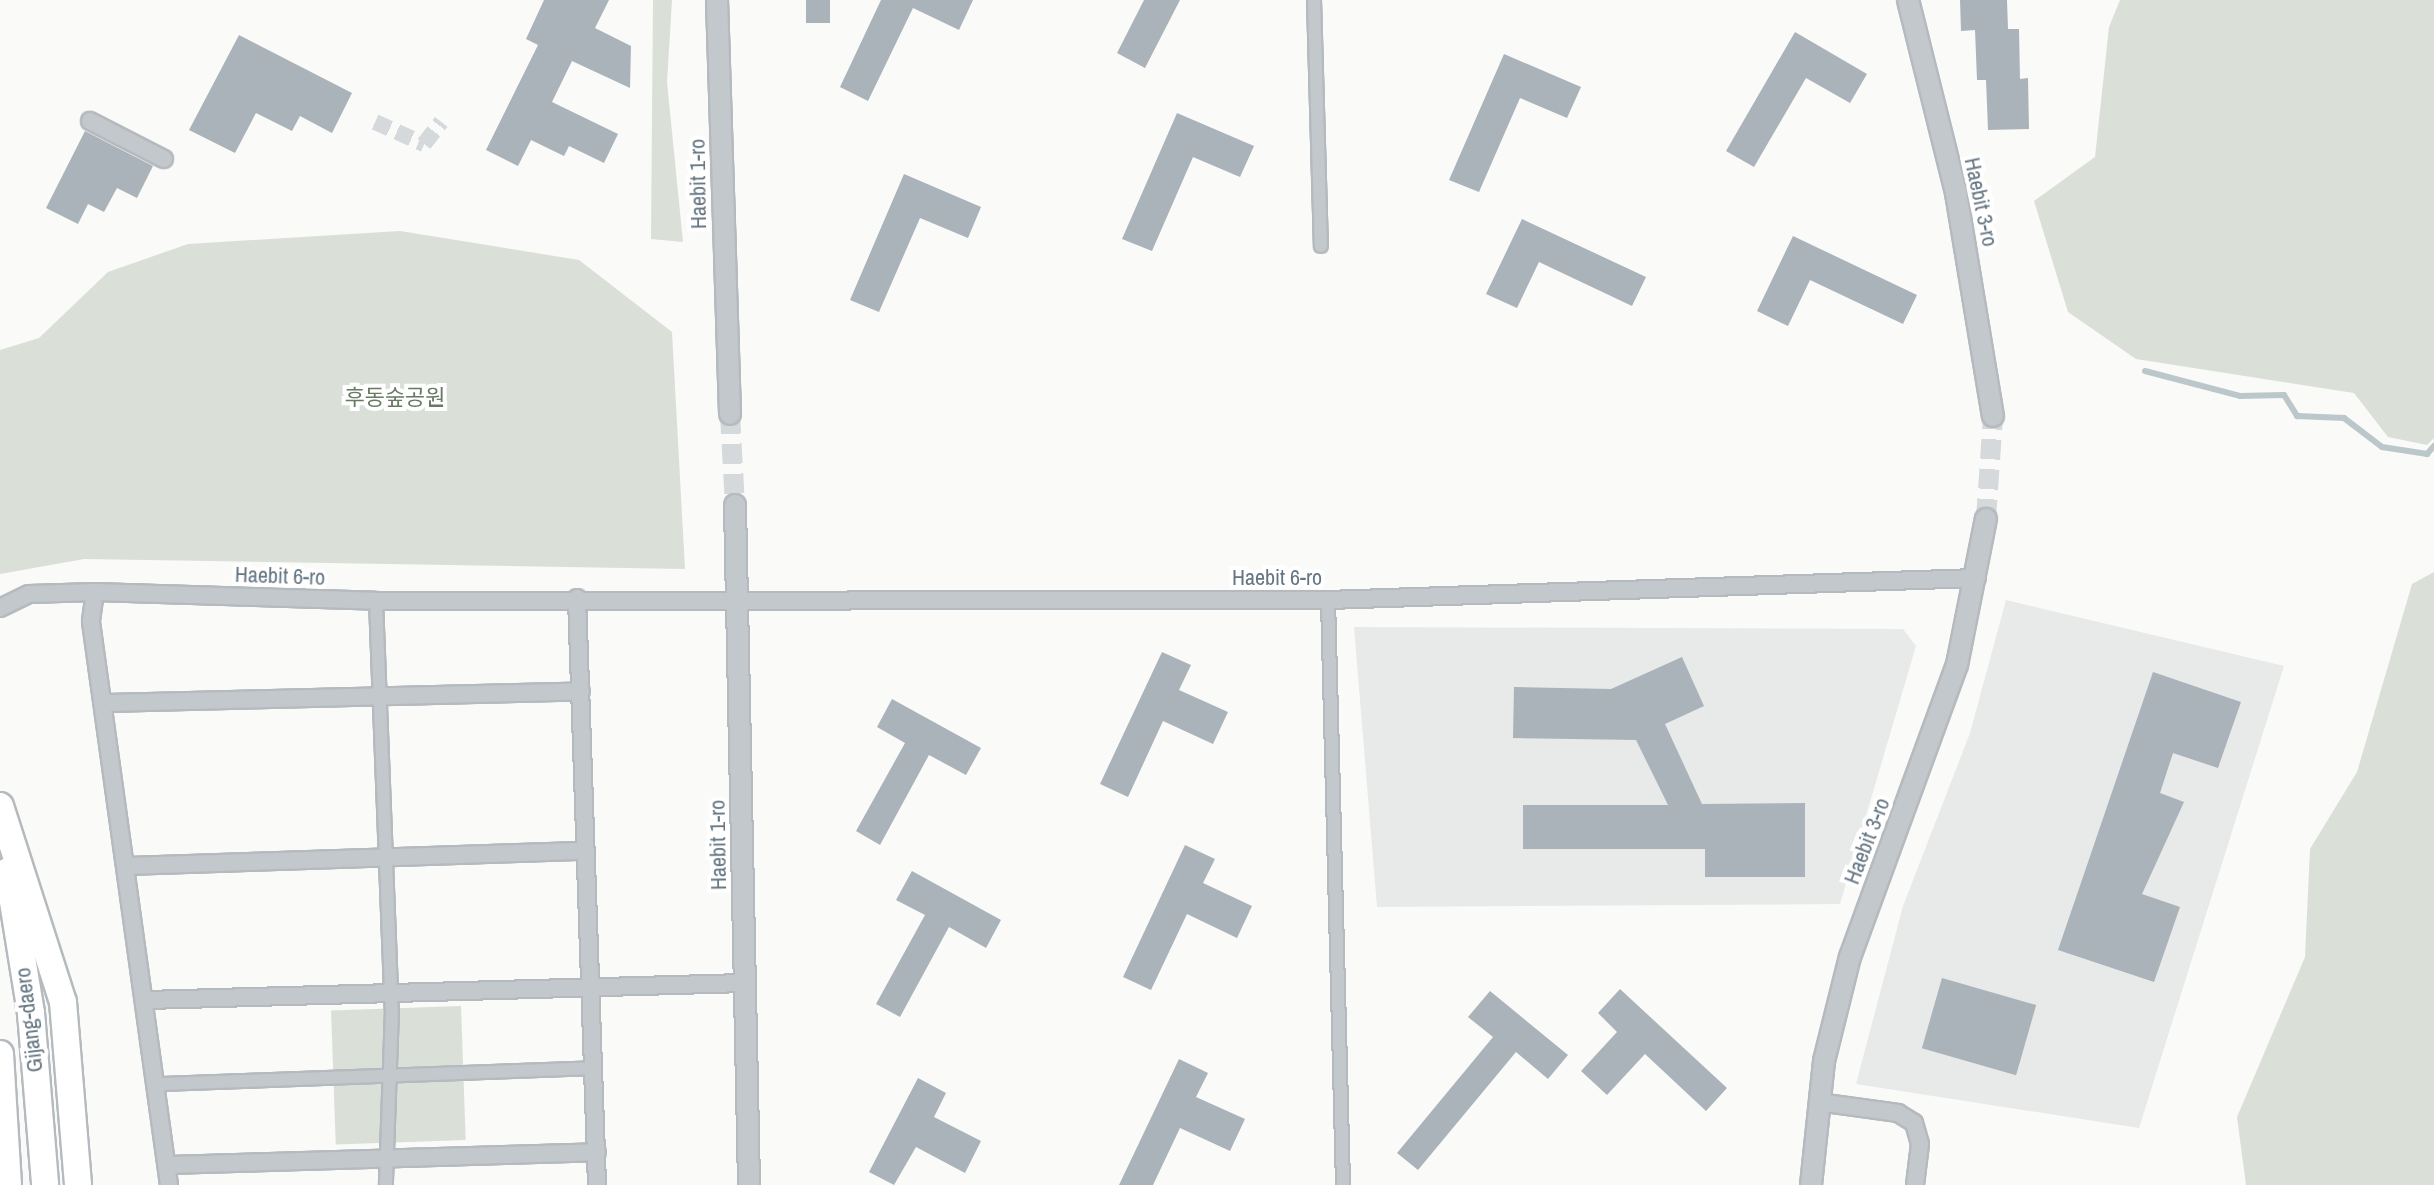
<!DOCTYPE html>
<meta charset="utf-8">
<style>
body{margin:0}
#map{position:relative;width:2434px;height:1185px;overflow:hidden;background:#fafaf8;font-family:"Archivo Narrow","Noto Sans KR",sans-serif}
div>[style]{position:absolute}
.built>*{inset:0;background:#e8e9e9}
.green>*{inset:0;background:#dadfd7;transform-origin:0 0}
.stream>*{height:6px;margin:-3px;padding:0 3px;transform-origin:3px;border-radius:3px;background:#bbc7cb}
.building>*{inset:0;background:#aab3b9;transform-origin:0 0}
.minor-tunnel>*{height:16px;margin-top:-8px;transform-origin:0;background:repeating-linear-gradient(90deg,#d5d9db 0 16px,transparent 0 24px)}
.tertiary-tunnel>*{height:20px;margin-top:-10px;transform-origin:0;background:repeating-linear-gradient(90deg,#d5d9db 0 20px,transparent 0 30px)}
.roads{filter:drop-shadow(2px 0 #b5babe) drop-shadow(-2px 0 #b5babe) drop-shadow(0 2px #b5babe) drop-shadow(0 -2px #b5babe)}
.pedestrian>*{height:12px;margin:-6px;padding:0 6px;transform-origin:6px;border-radius:6px;background:#c3c8cc}
.minor>*{height:16px;margin:-8px;padding:0 8px;transform-origin:8px;border-radius:8px;background:#c3c8cc}
.tertiary>*{height:20px;margin:-10px;padding:0 10px;transform-origin:10px;border-radius:10px;background:#c3c8cc}
.primary>*{height:26px;margin:-13px;padding:0 13px;transform-origin:13px;border-radius:13px;background:#fff}
span{translate:-50% -50%;white-space:nowrap;text-align:center;line-height:1.15;-webkit-text-stroke:8px #fff;paint-order:stroke}
.street-label{font-size:22px;color:#657683}
.park-label{font-size:22px;color:#687a64}
</style>
<div id="map">
<div class="built">
<i style="clip-path:polygon(2006px 600px,2284px 666px,2139px 1128px,1856px 1084px,1903px 906px,1970px 733px)"></i>
<i style="clip-path:polygon(1354px 627px,1903px 629px,1916px 646px,1840px 904px,1377px 907px)"></i>
</div>
<div class="green">
<i style="clip-path:polygon(653px 0,672px 0,667px 82px,683px 242px,651px 239px)"></i>
<i style="clip-path:polygon(2120px 0,2434px 0,2434px 438px,2427px 445px,2388px 437px,2354px 393px,2136px 359px,2068px 312px,2034px 201px,2095px 157px,2109px 27px)"></i>
<i style="clip-path:polygon(400px 231px,579px 260px,672px 332px,685px 569px,84px 559px,0 574px,0 350px,39px 338px,108px 272px,188px 244px)"></i>
<i style="clip-path:polygon(2434px 572px,2434px 1185px,2246px 1185px,2237px 1117px,2305px 957px,2310px 849px,2357px 772px,2412px 584px)"></i>
<i style="left:461px;top:1006px;width:134px;height:130px;rotate:88deg"></i>
</div>
<div class="stream">
<i style="left:2145px;top:371px;width:98px;rotate:14.7deg"></i>
<i style="left:2240px;top:396px;width:44px;rotate:-1.3deg"></i>
<i style="left:2284px;top:395px;width:25px;rotate:58deg"></i>
<i style="left:2297px;top:416px;width:47px;rotate:2.4deg"></i>
<i style="left:2344px;top:418px;width:48px;rotate:37.3deg"></i>
<i style="left:2382px;top:447px;width:46px;rotate:8.8deg"></i>
<i style="left:2427px;top:454px;width:11px;rotate:-49deg"></i>
</div>
<div class="building">
<i style="clip-path:polygon(544px 0,609px 0,595px 28px,631px 46px,630px 88px,572px 61px,552px 102px,618px 134px,604px 163px,569px 146px,564px 156px,531px 140px,518px 166px,486px 150px,538px 45px,526px 39px)"></i>
<i style="left:806px;top:0;width:24px;height:23px"></i>
<i style="clip-path:polygon(881px 0,973px 0,959px 30px,913px 8px,868px 101px,840px 87px)"></i>
<i style="clip-path:polygon(1144px 0,1180px 0,1145px 68px,1117px 53px)"></i>
<i style="clip-path:polygon(1960px 0,2007px 0,2008px 29px,2019px 29px,2020px 79px,2028px 78px,2029px 129px,1988px 130px,1986px 80px,1977px 80px,1975px 30px,1961px 31px)"></i>
<i style="clip-path:polygon(1795px 32px,1867px 74px,1850px 103px,1806px 78px,1754px 167px,1726px 151px)"></i>
<i style="clip-path:polygon(239px 35px,352px 93px,332px 133px,300px 116px,292px 131px,256px 113px,235px 153px,189px 130px)"></i>
<i style="clip-path:polygon(1504px 54px,1581px 87px,1567px 118px,1520px 98px,1479px 192px,1449px 180px)"></i>
<i style="clip-path:polygon(1177px 113px,1254px 146px,1240px 177px,1193px 157px,1152px 251px,1122px 239px)"></i>
<i style="clip-path:polygon(85px 131px,153px 166px,137px 198px,117px 188px,104px 212px,88px 204px,78px 224px,46px 208px)"></i>
<i style="clip-path:polygon(904px 174px,981px 207px,968px 238px,920px 218px,879px 312px,850px 300px)"></i>
<i style="clip-path:polygon(1522px 219px,1646px 277px,1632px 306px,1539px 262px,1517px 308px,1486px 294px)"></i>
<i style="clip-path:polygon(1793px 236px,1917px 295px,1903px 324px,1810px 280px,1788px 326px,1757px 311px)"></i>
<i style="clip-path:polygon(1162px 652px,1191px 665px,1179px 690px,1228px 712px,1213px 744px,1163px 721px,1128px 797px,1100px 784px)"></i>
<i style="clip-path:polygon(1682px 657px,1704px 706px,1665px 724px,1702px 804px,1805px 803px,1805px 877px,1705px 877px,1705px 849px,1523px 849px,1523px 805px,1668px 805px,1636px 740px,1513px 738px,1514px 687px,1611px 689px)"></i>
<i style="clip-path:polygon(2153px 672px,2241px 702px,2218px 768px,2173px 753px,2160px 793px,2184px 802px,2142px 894px,2180px 907px,2154px 982px,2058px 950px)"></i>
<i style="clip-path:polygon(892px 699px,981px 748px,966px 775px,929px 755px,880px 845px,856px 831px,905px 743px,877px 727px)"></i>
<i style="clip-path:polygon(1185px 845px,1215px 859px,1203px 883px,1252px 906px,1237px 938px,1187px 914px,1151px 990px,1123px 977px)"></i>
<i style="clip-path:polygon(912px 871px,1001px 920px,986px 948px,949px 927px,900px 1017px,876px 1004px,925px 915px,896px 900px)"></i>
<i style="left:1942px;top:978px;width:98px;height:73px;rotate:16deg"></i>
<i style="clip-path:polygon(1620px 989px,1727px 1088px,1706px 1111px,1645px 1054px,1607px 1095px,1581px 1071px,1617px 1032px,1598px 1013px)"></i>
<i style="clip-path:polygon(1490px 991px,1568px 1055px,1548px 1079px,1516px 1052px,1418px 1170px,1397px 1153px,1493px 1037px,1468px 1017px)"></i>
<i style="clip-path:polygon(1179px 1059px,1208px 1073px,1196px 1097px,1245px 1119px,1230px 1151px,1180px 1128px,1153px 1185px,1119px 1185px)"></i>
<i style="clip-path:polygon(918px 1078px,946px 1093px,934px 1117px,981px 1141px,965px 1173px,916px 1147px,894px 1185px,869px 1172px)"></i>
</div>
<div class="minor-tunnel">
<i style="left:375px;top:122px;width:54px;rotate:24.2deg"></i>
<i style="left:424px;top:144px;width:28px;rotate:-52deg"></i>
</div>
<div class="tertiary-tunnel">
<i style="left:730px;top:414px;width:91px;rotate:86.9deg"></i>
<i style="left:1986px;top:519px;width:103px;rotate:-86.1deg"></i>
</div>
<div class="roads">
<div class="pedestrian">
<i style="left:1314px;top:0;width:246px;rotate:88.4deg"></i>
<i style="left:1328px;top:600px;width:585px;rotate:88.53deg"></i>
<i style="left:376px;top:601px;width:408px;rotate:87.8deg"></i>
<i style="left:392px;top:1009px;width:176px;rotate:92deg"></i>
<i style="left:161px;top:1084px;width:434px;rotate:-2.1deg"></i>
</div>
<div class="minor">
<i style="left:90px;top:121px;width:83px;rotate:27.2deg"></i>
<i style="left:95px;top:592px;width:30px;rotate:98deg"></i>
<i style="left:91px;top:622px;width:568px;rotate:82.11deg"></i>
<i style="left:577px;top:598px;width:587px;rotate:88.05deg"></i>
<i style="left:0;top:608px;width:32px;rotate:-26deg"></i>
<i style="left:29px;top:594px;width:66px;rotate:-1.7deg"></i>
<i style="left:95px;top:592px;width:281px;rotate:1.8deg"></i>
<i style="left:376px;top:601px;width:952px;rotate:-0.06deg"></i>
<i style="left:1328px;top:600px;width:649px;rotate:-1.94deg"></i>
<i style="left:104px;top:703px;width:477px;rotate:-1.4deg"></i>
<i style="left:128px;top:866px;width:457px;rotate:-1.9deg"></i>
<i style="left:147px;top:1000px;width:597px;rotate:-1.63deg"></i>
<i style="left:1818px;top:1102px;width:81px;rotate:7.8deg"></i>
<i style="left:1898px;top:1113px;width:19px;rotate:32deg"></i>
<i style="left:1914px;top:1123px;width:22px;rotate:74deg"></i>
<i style="left:1920px;top:1144px;width:41px;rotate:97deg"></i>
<i style="left:168px;top:1165px;width:429px;rotate:-1.7deg"></i>
</div>
<div class="tertiary">
<i style="left:717px;top:0;width:414px;rotate:88.2deg"></i>
<i style="left:1908px;top:0;width:199px;rotate:76deg"></i>
<i style="left:1956px;top:193px;width:226px;rotate:80.6deg"></i>
<i style="left:735px;top:505px;width:680px;rotate:88.82deg"></i>
<i style="left:1811px;top:1185px;width:125px;rotate:-84deg"></i>
<i style="left:1824px;top:1061px;width:107px;rotate:-76deg"></i>
<i style="left:1850px;top:957px;width:311px;rotate:-69.9deg"></i>
<i style="left:1957px;top:665px;width:149px;rotate:-78.8deg"></i>
</div>
<div class="primary">
<i style="left:0;top:806px;width:206px;rotate:72.2deg"></i>
<i style="left:63px;top:1002px;width:184px;rotate:85.3deg"></i>
<i style="left:8px;top:871px;width:144px;rotate:80.8deg"></i>
<i style="left:31px;top:1013px;width:173px;rotate:85.3deg"></i>
<i style="left:0;top:1054px;width:131px;rotate:86.5deg"></i>
</div>
</div>
<div class="street-label">
<span style="left:698px;top:184px;rotate:-91deg">Haebit 1-ro</span>
<span style="left:1981px;top:202px;rotate:78deg">Haebit 3-ro</span>
<span style="left:280px;top:576px;rotate:2deg">Haebit 6-ro</span>
<span style="left:1277px;top:578px">Haebit 6-ro</span>
<span style="left:1867px;top:841px;rotate:-69deg">Haebit 3-ro</span>
<span style="left:718px;top:845px;rotate:-91deg">Haebit 1-ro</span>
<span style="left:29px;top:1020px;rotate:-97deg">Gijang-daero</span>
</div>
<div class="park-label">
<span style="left:395px;top:398px">후동숲공원</span>
</div>
</div>
